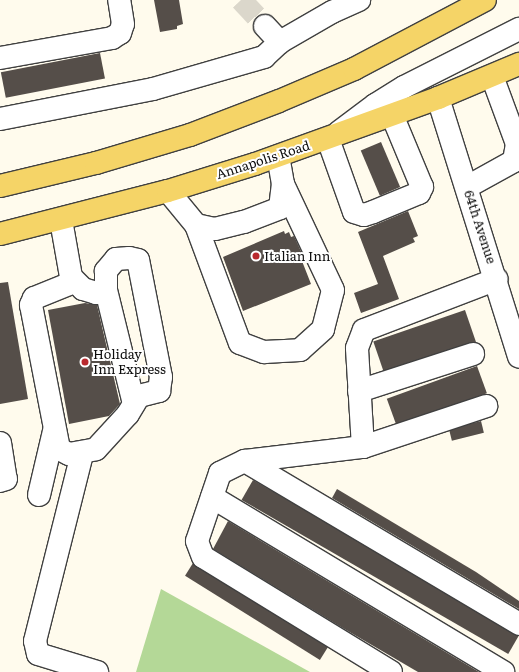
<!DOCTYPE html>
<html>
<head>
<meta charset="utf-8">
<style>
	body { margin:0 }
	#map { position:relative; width:519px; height:672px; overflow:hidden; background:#fffbed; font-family:Literata,serif }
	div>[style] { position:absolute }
	.forest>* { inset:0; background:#b4d897 }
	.building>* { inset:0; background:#554e49; transform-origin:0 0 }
	.minor-tunnel>* { height:22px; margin-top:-11px; transform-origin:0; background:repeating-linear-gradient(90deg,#dbd7cb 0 22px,transparent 0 33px) }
	.roads { filter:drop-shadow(1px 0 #404040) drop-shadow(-1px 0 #404040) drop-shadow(0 1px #404040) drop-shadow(0 -1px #404040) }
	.minor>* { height:22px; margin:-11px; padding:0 11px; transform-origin:11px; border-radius:11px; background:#fff }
	.major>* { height:22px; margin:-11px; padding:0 11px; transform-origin:11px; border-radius:11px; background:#f5d467 }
	.dots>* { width:11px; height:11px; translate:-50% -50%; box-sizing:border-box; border:2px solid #fff; border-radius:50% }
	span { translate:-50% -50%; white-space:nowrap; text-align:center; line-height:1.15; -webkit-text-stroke:4px #fff; paint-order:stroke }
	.street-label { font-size:13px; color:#0d0d0d }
	.poi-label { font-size:13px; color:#0d0d0d }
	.left { translate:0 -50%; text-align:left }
</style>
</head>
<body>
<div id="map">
	<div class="forest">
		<div style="clip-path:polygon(161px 589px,310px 672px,136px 672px)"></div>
	</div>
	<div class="building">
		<div style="clip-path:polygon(154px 0,179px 0,183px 24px,177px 26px,177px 29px,160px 32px)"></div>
		<div style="left:100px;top:53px;width:26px;height:101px;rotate:79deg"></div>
		<div style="left:381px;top:142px;width:49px;height:22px;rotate:67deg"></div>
		<div style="clip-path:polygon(408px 211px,418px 236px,413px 238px,415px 242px,383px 256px,399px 299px,361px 313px,354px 293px,378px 284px,358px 232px)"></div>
		<div style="clip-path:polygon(284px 231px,285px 234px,289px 232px,291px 237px,294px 236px,305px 260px,302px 261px,311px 284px,243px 311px,223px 257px)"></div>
		<div style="clip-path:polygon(8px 282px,28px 399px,0 404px,0 283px)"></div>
		<div style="clip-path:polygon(85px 303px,97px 305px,120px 404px,109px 416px,69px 424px,48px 310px)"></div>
		<div style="left:465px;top:310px;width:34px;height:97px;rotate:71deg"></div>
		<div style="left:477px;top:366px;width:29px;height:96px;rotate:70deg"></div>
		<div style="left:481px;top:421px;width:12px;height:33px;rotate:76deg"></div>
		<div style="left:253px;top:480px;width:308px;height:23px;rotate:30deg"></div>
		<div style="clip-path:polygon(337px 489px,476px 572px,519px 601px,519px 609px,332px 498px)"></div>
		<div style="clip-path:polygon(228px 521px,479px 672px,418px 672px,341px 627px,213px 549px)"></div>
		<div style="left:193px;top:563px;width:159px;height:15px;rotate:32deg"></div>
	</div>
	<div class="minor-tunnel">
		<div style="left:241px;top:0;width:35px;rotate:47deg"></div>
	</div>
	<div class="roads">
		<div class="minor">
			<div style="left:265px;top:26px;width:22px;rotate:47deg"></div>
			<div style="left:0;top:58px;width:114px;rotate:-10.1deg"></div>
			<div style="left:112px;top:38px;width:9px;rotate:-32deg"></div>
			<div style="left:120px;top:33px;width:9px;rotate:-72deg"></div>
			<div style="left:123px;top:24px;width:24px;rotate:-99deg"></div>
			<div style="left:438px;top:98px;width:271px;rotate:72.6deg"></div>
			<div style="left:0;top:119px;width:156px;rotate:-11.1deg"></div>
			<div style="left:153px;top:89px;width:116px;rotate:-16.1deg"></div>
			<div style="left:264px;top:57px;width:22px;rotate:-43deg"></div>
			<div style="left:280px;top:42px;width:60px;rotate:-30deg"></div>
			<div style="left:332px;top:12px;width:30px;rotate:-24deg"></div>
			<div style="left:339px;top:132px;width:45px;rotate:-36.9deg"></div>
			<div style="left:375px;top:105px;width:34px;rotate:-32deg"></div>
			<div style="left:404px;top:87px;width:129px;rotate:-26.8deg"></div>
			<div style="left:328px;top:139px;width:77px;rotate:70.4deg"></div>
			<div style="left:354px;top:212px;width:10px;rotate:17deg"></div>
			<div style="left:364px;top:215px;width:9px;rotate:-18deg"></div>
			<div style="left:373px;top:212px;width:50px;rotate:-22.4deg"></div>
			<div style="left:419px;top:193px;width:7px;rotate:-63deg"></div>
			<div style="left:422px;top:187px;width:78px;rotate:-112.6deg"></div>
			<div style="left:467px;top:187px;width:54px;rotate:-29deg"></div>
			<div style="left:514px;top:161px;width:17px;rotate:-80deg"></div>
			<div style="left:517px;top:144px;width:72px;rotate:-110.2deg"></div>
			<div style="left:168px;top:191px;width:44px;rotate:50.5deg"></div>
			<div style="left:196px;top:225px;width:19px;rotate:12deg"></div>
			<div style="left:215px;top:229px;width:30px;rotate:-14deg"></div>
			<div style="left:244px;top:222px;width:39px;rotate:-21deg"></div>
			<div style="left:280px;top:208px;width:24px;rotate:-83deg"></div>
			<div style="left:283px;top:184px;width:28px;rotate:-100deg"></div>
			<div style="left:61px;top:220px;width:58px;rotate:80deg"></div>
			<div style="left:71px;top:277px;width:7px;rotate:106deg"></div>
			<div style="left:69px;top:284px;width:38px;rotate:158deg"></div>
			<div style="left:34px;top:298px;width:8px;rotate:113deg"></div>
			<div style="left:31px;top:305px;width:147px;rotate:79deg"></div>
			<div style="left:59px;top:449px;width:11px;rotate:27deg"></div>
			<div style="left:69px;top:454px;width:27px;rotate:-10deg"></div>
			<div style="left:96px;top:449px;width:47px;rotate:-47.6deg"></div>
			<div style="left:128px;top:414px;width:21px;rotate:-59deg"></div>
			<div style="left:139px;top:396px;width:21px;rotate:-14deg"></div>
			<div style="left:159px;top:391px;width:14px;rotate:-82deg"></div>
			<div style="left:161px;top:377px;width:119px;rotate:-101.1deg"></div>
			<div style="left:138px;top:260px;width:9px;rotate:-167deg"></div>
			<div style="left:129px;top:258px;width:13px;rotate:176deg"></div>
			<div style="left:116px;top:259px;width:16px;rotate:130deg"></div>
			<div style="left:106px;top:271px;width:19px;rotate:90deg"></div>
			<div style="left:106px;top:290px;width:117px;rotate:76.2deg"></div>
			<div style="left:196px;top:225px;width:126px;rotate:69.6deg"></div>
			<div style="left:240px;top:343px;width:26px;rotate:21deg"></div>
			<div style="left:264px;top:352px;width:36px;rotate:-3deg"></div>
			<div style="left:300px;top:350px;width:31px;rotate:-42deg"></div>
			<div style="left:323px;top:329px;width:40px;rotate:-75.6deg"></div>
			<div style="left:333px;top:290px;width:117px;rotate:-115.3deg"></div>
			<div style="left:71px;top:277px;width:17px;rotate:45deg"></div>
			<div style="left:83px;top:289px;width:14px;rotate:17deg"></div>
			<div style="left:96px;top:293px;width:10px;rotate:-17deg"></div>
			<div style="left:359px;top:391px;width:120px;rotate:-18deg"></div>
			<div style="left:0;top:443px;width:36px;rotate:81deg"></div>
			<div style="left:6px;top:479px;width:6px;rotate:162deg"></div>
			<div style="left:363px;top:447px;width:130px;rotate:-18.4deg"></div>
			<div style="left:82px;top:454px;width:193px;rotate:104.1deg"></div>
			<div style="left:35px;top:641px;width:13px;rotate:77deg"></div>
			<div style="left:38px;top:654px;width:62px;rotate:17deg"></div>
			<div style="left:245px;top:461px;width:319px;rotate:30.7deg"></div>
			<div style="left:39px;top:495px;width:66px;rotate:-76.8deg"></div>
			<div style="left:212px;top:497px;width:340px;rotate:31deg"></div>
			<div style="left:391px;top:672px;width:220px;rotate:-148.5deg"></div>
			<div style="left:203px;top:557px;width:17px;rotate:-111deg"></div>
			<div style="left:197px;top:541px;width:72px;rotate:-71.3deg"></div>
			<div style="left:220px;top:473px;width:28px;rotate:-26deg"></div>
			<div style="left:245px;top:461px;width:119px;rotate:-6.8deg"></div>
			<div style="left:363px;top:447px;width:99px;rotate:-93.5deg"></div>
			<div style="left:357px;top:348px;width:19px;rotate:-69deg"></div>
			<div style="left:364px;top:330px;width:142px;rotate:-21deg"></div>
		</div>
		<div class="major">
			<div style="left:0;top:186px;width:99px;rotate:-13.5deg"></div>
			<div style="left:96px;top:163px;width:98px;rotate:-16.6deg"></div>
			<div style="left:190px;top:135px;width:95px;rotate:-20.9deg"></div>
			<div style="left:279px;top:101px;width:82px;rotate:-23.1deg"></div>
			<div style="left:354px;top:69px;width:148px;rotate:-27.8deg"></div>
			<div style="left:0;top:234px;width:173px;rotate:-14.4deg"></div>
			<div style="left:168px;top:191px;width:91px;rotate:-17.2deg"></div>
			<div style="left:255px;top:164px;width:195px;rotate:-19.8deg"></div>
			<div style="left:438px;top:98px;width:88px;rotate:-22.8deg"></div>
		</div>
	</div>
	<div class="dots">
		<div style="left:256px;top:256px;background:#b9292e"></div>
		<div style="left:85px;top:362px;background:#b9292e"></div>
	</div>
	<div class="street-label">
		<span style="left:263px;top:160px;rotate:-18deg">Annapolis Road</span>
		<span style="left:480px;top:227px;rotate:72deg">64th Avenue</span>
	</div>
	<div class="poi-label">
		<span class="left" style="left:264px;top:256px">Italian Inn</span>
		<span class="left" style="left:93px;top:362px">Holiday<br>Inn Express</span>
	</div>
</div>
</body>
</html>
